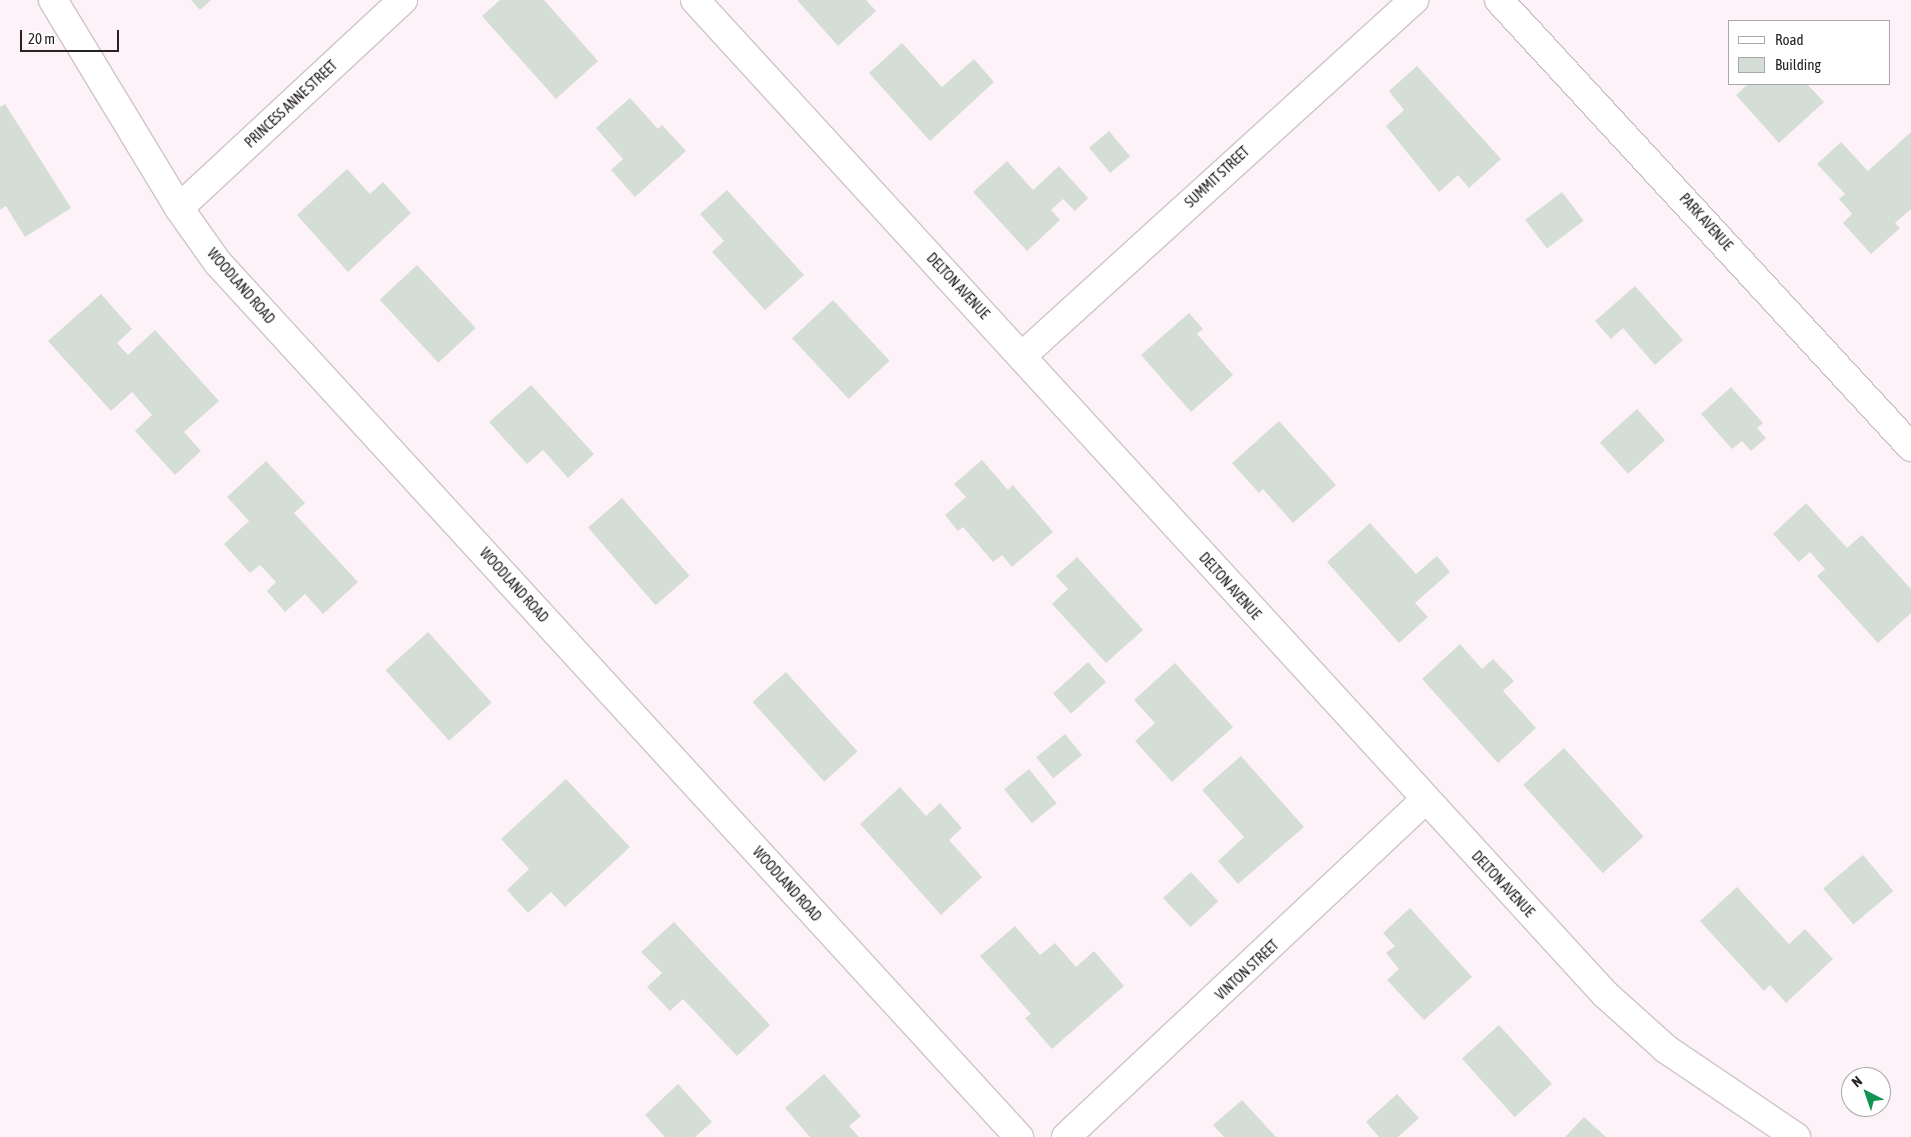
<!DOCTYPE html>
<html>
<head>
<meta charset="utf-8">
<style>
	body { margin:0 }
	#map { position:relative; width:1911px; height:1137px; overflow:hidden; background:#fdf2f7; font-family:"Asap Condensed",sans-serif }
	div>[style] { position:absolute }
	.building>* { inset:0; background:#d4ded6; transform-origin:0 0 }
	.roads { filter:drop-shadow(1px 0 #d0c5ca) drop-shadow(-1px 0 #d0c5ca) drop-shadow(0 1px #d0c5ca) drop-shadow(0 -1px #d0c5ca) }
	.street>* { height:28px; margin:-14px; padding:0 14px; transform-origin:14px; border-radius:14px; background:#fff }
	span { translate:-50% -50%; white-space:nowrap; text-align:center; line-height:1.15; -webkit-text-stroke:4px #fff; paint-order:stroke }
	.street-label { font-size:14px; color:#272224 }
	.legend { position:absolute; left:1728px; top:20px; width:162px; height:65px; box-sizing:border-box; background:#fff; border:1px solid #a9a7a7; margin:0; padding:6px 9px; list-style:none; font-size:15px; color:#272224 }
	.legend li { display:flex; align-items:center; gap:10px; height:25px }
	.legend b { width:25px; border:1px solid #a9a7a7 }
	.north { position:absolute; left:1841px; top:1067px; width:50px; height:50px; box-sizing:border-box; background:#fff; border:1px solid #a9a7a7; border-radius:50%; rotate:319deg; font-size:14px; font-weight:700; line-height:20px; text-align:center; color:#272224 }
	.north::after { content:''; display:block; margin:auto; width:18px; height:22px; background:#119352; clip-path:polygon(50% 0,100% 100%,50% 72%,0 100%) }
	.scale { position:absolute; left:20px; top:30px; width:99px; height:22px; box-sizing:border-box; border:2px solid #272224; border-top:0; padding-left:6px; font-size:15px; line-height:18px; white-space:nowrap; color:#272224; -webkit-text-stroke:4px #fff; paint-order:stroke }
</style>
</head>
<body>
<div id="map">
	<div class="building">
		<div style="clip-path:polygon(191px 0,211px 0,200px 10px)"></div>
		<div style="clip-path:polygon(500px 0,544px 0,598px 61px,556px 99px,482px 16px)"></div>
		<div style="clip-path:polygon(797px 0,866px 0,876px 11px,838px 46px)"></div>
		<div style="clip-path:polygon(902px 43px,942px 87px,974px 59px,994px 82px,930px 141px,869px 73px)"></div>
		<div style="clip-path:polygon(1417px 66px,1501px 159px,1469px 188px,1458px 175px,1439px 192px,1386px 126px,1404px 110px,1389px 91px)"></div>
		<div style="clip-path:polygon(1748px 84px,1807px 84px,1824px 102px,1779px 143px,1736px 95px)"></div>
		<div style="clip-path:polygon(630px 98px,658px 129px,662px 125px,686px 151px,635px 197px,611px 170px,623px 159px,596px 128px)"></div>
		<div style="clip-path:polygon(5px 104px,71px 208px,25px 237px,6px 206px,0 210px,0 107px)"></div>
		<div style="left:1109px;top:131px;width:33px;height:26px;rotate:50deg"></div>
		<div style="clip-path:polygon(1911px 132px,1911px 209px,1895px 223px,1900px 228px,1871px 254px,1843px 223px,1852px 214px,1839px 199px,1845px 194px,1817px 164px,1841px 142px,1868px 171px)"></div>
		<div style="clip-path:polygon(1007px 161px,1033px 190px,1059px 166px,1088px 198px,1075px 211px,1063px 199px,1051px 210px,1060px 220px,1027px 251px,973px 192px)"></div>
		<div style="clip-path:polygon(347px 169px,370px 194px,383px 182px,411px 213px,348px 272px,297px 215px)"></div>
		<div style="clip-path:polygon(727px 190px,804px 275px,765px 310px,712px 252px,724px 241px,700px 214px)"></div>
		<div style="left:1562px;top:192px;width:36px;height:46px;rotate:53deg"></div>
		<div style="left:417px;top:265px;width:86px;height:51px;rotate:47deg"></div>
		<div style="clip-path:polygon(1635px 286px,1683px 340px,1655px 365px,1623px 328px,1611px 339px,1595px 321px)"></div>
		<div style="clip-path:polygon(101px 294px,132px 329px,117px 343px,128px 355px,155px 330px,219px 401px,184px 432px,201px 451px,175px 475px,135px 431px,152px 415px,132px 392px,111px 411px,48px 341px)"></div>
		<div style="left:833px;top:300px;width:83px;height:56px;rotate:47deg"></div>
		<div style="clip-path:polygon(1189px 313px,1203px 329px,1197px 334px,1233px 375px,1191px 412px,1141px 355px)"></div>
		<div style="clip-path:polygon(531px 385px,594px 454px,568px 478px,543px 450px,527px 464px,489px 422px)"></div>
		<div style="clip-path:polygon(1731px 387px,1763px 423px,1757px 428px,1766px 438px,1751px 451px,1742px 441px,1732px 449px,1701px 414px)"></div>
		<div style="left:1637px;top:409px;width:42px;height:50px;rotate:48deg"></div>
		<div style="clip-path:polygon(1279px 421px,1336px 485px,1293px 523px,1263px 489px,1259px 493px,1232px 463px)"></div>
		<div style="clip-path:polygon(982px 460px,1008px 490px,1013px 485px,1053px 532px,1012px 567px,1002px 555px,993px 562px,963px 527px,958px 531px,945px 515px,966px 497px,954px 484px)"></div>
		<div style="clip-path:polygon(266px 461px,305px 503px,294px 513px,358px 582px,323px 614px,305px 594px,285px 612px,267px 591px,276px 582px,260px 565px,250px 573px,224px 544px,249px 521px,227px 497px)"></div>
		<div style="left:622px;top:498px;width:103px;height:45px;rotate:49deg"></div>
		<div style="clip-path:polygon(1806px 503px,1847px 548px,1862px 535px,1911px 589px,1911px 613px,1878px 643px,1817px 576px,1825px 569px,1810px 552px,1799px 562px,1773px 534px)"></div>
		<div style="clip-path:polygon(1370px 523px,1416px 574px,1437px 556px,1450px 572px,1415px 603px,1428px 617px,1399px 643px,1327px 562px)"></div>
		<div style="clip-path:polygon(1077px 557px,1143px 630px,1106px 663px,1052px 604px,1068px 589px,1056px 576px)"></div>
		<div style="left:428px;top:632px;width:95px;height:57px;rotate:48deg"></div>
		<div style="clip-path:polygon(1460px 644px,1482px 669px,1493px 659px,1514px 681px,1503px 691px,1536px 728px,1498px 763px,1422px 679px)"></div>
		<div style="left:1088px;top:662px;width:27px;height:47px;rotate:48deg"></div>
		<div style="clip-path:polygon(1175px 663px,1233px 727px,1172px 782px,1135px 741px,1155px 723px,1134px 700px)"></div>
		<div style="left:786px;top:672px;width:107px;height:45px;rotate:48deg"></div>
		<div style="left:1065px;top:734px;width:27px;height:37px;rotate:51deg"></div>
		<div style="left:1564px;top:748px;width:119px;height:55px;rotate:48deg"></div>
		<div style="clip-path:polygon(1241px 756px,1304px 827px,1238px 884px,1218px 861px,1244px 837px,1202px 790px)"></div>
		<div style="left:1029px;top:769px;width:44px;height:32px;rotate:51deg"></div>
		<div style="clip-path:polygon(566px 779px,630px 847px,565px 907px,551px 892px,528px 913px,507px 890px,529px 869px,501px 839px)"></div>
		<div style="clip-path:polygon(900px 787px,926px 816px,940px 803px,962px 828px,949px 840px,982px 877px,941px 915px,860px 824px)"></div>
		<div style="left:1863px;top:855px;width:47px;height:52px;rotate:50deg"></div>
		<div style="left:1191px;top:872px;width:40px;height:38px;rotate:47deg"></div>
		<div style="clip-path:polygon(1737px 887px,1789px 944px,1805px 929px,1833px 959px,1786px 1003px,1770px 985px,1764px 991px,1700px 921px)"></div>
		<div style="clip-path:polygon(1410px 908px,1472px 977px,1424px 1020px,1387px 980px,1399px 969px,1386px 953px,1395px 946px,1383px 933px)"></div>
		<div style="clip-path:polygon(674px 922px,770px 1025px,737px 1056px,683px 999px,670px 1011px,647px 987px,662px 973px,641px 952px)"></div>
		<div style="clip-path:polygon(1015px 926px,1040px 955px,1055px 943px,1076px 967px,1094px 951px,1124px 986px,1052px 1049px,1025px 1018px,1031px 1014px,980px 956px)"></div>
		<div style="left:1499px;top:1025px;width:79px;height:50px;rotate:48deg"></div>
		<div style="clip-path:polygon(824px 1074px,861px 1116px,849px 1126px,859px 1137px,810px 1137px,785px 1108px)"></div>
		<div style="clip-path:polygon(678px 1084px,712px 1122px,695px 1137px,665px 1137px,645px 1115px)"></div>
		<div style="clip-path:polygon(1397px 1094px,1419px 1118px,1398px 1137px,1379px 1137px,1366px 1122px)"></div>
		<div style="clip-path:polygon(1242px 1100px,1276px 1137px,1224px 1137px,1213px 1125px)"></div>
		<div style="clip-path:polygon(1584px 1117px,1606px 1137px,1565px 1137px)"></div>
	</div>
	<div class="roads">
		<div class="street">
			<div style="left:53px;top:0;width:243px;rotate:58.8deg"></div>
			<div style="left:179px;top:208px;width:67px;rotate:54.7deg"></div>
			<div style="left:218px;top:263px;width:1186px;rotate:47.5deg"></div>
			<div style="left:695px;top:0;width:1348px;rotate:47.53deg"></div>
			<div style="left:1605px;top:994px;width:82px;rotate:42deg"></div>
			<div style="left:1666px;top:1049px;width:157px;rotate:34.1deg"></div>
			<div style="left:1499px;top:0;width:608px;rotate:47.33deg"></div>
			<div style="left:179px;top:208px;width:306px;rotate:-42.9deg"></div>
			<div style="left:1022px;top:356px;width:530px;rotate:-42.24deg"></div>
			<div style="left:1066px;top:1137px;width:492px;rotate:-43.2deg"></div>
		</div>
	</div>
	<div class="street-label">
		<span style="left:291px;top:104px;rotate:-43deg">PRINCESS ANNE STREET</span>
		<span style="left:1217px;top:177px;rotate:-43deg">SUMMIT STREET</span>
		<span style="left:1706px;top:222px;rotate:48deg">PARK AVENUE</span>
		<span style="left:241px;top:286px;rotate:49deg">WOODLAND ROAD</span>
		<span style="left:958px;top:286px;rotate:47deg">DELTON AVENUE</span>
		<span style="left:514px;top:585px;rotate:48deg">WOODLAND ROAD</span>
		<span style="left:1230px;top:586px;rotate:48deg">DELTON AVENUE</span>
		<span style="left:787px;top:884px;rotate:48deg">WOODLAND ROAD</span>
		<span style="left:1503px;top:884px;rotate:47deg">DELTON AVENUE</span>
		<span style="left:1247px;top:970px;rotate:-43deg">VINTON STREET</span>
	</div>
	<ul class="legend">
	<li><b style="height:6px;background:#fff"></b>Road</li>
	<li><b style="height:14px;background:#d4ded6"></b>Building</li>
	</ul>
	<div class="north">N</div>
	<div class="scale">20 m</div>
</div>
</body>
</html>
